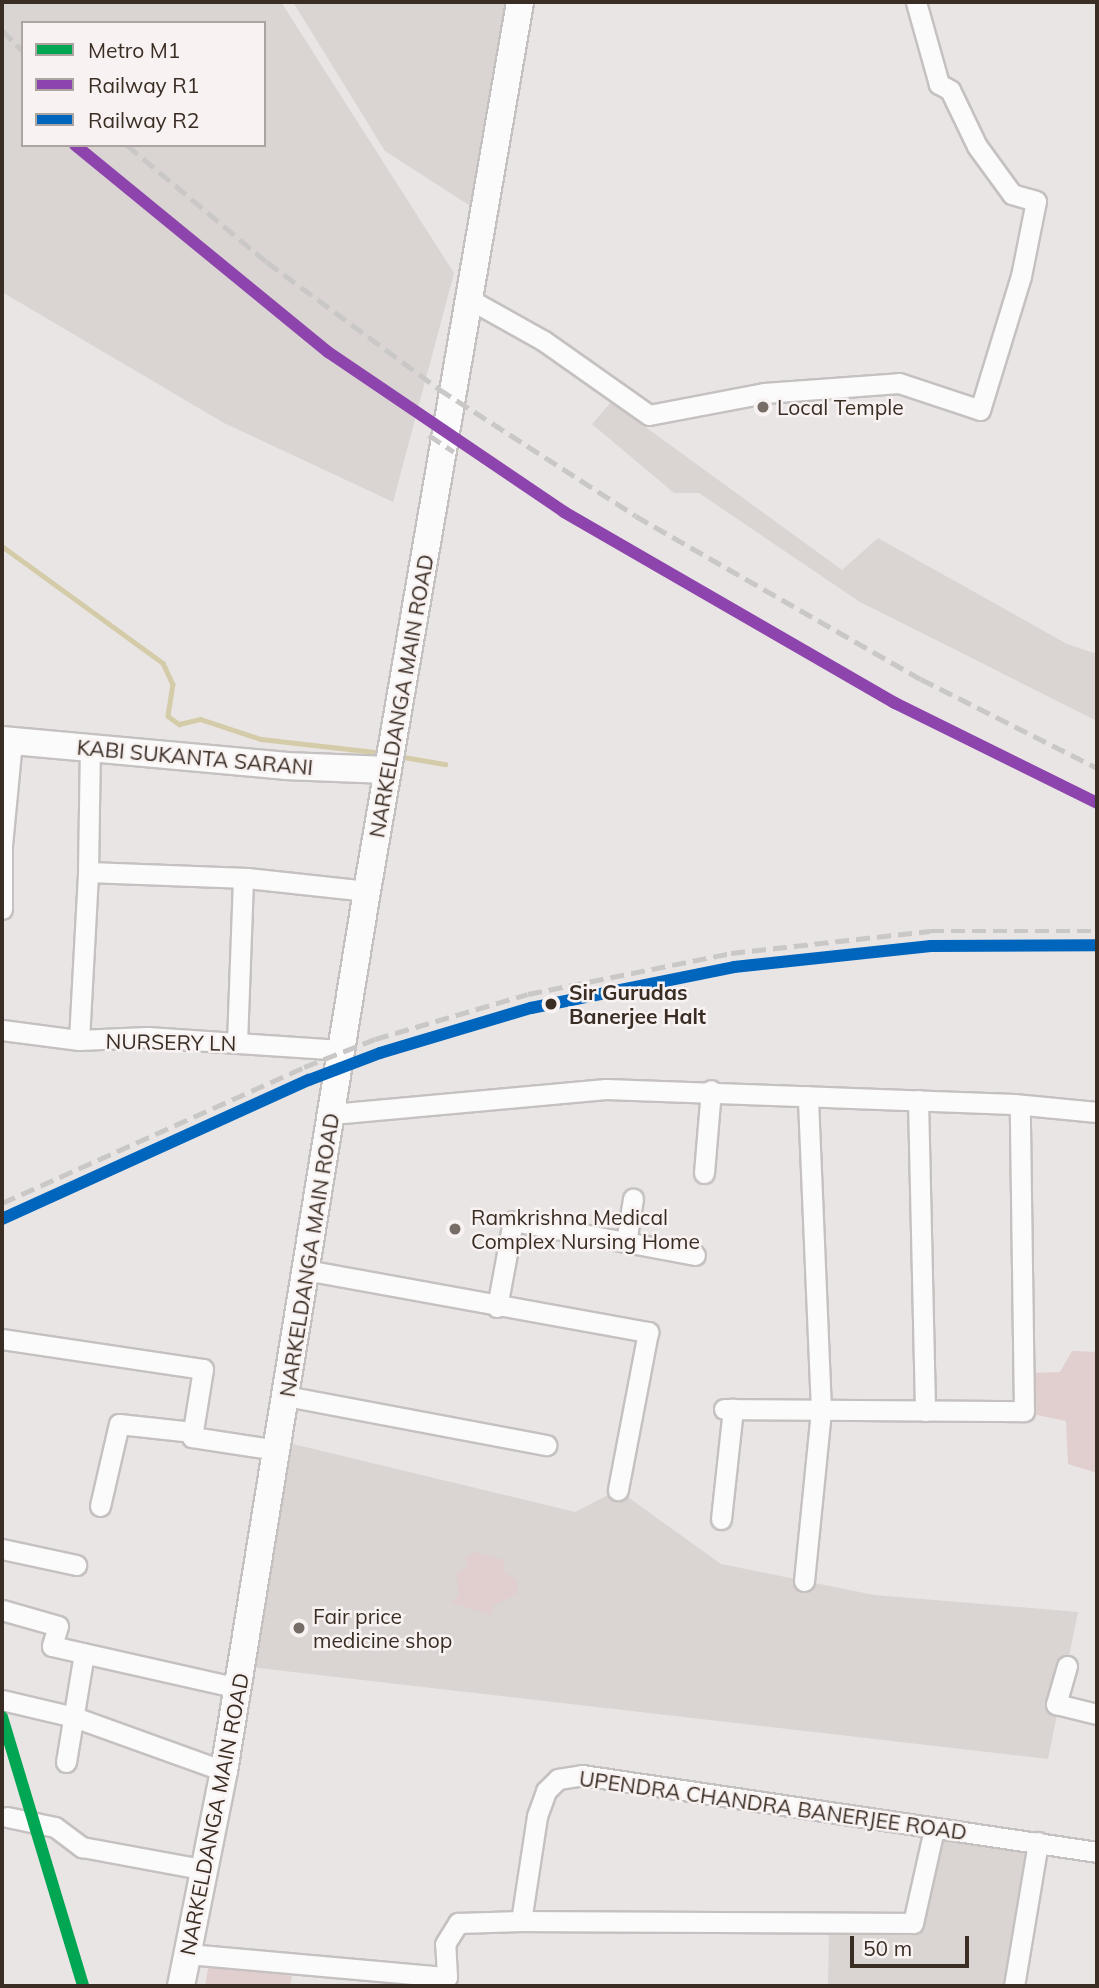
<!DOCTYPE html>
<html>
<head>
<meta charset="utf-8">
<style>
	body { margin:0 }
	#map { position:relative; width:1099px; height:1988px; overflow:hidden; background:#e9e5e4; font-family:Mulish,sans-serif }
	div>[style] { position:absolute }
	.built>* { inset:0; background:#dad4d3 }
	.green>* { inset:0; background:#e1cfd0 }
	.stream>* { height:4.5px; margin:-2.25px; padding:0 2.25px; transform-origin:2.25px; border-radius:2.25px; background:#d4cca9 }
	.roads { filter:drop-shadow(2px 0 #c5c1c0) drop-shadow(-2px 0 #c5c1c0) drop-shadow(0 2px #c5c1c0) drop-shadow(0 -2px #c5c1c0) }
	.street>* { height:19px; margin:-9.5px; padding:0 9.5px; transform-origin:9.5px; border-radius:9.5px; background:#fcfbfb }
	.secondary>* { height:26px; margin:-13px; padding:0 13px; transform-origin:13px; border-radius:13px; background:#fcfbfb }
	.rail>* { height:4.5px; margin-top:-2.25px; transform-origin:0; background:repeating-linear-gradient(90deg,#cac8c7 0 14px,transparent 0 21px) }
	.rail-1>* { height:12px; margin:-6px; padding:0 6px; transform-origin:6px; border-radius:6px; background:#8e44ad }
	.rail-2>* { height:12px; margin:-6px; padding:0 6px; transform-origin:6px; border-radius:6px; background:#0065bd }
	.metro-1>* { height:12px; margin:-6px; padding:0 6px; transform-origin:6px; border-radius:6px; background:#00a651 }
	.dots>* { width:19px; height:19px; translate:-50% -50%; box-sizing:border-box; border:4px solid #f8f3f2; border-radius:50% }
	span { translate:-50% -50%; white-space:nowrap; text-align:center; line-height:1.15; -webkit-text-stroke:5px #f8f3f2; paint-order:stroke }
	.poi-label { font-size:21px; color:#3a2d24 }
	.left { translate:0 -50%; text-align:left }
	.street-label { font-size:21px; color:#3a2d24 }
	.stop-label { font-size:21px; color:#3a2d24; font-weight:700 }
	.frame { position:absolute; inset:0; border:4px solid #3a2d24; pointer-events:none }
	.legend { position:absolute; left:21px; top:21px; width:245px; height:126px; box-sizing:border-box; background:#f8f3f2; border:2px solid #aca4a0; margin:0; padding:9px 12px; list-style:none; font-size:21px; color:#3a2d24 }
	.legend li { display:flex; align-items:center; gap:14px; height:35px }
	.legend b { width:35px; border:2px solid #aca4a0 }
	.scale { position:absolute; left:850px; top:1936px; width:119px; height:32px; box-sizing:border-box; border:4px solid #3a2d24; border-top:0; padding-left:9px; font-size:21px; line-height:24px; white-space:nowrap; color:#3a2d24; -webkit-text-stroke:5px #f8f3f2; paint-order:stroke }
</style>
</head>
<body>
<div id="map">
	<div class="built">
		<div style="clip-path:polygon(evenodd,2px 2px,281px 2px,454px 273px,393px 502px,224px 423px,2px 292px,2px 2px,23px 23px,264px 23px,264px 145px,23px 145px,23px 23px)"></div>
		<div style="clip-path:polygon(293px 2px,510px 2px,475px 209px,385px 151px)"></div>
		<div style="clip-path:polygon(611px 402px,842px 570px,878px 538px,1067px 644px,1097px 654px,1097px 721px,860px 602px,699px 493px,674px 493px,592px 424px)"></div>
		<div style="clip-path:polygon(272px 1439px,575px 1512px,618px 1490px,721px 1564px,874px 1595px,1078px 1612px,1048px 1759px,242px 1666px)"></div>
		<div style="clip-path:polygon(937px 1836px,1034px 1849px,1005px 1986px,828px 1986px,829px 1928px,921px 1927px)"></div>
	</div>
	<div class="green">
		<div style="clip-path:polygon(1072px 1351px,1097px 1352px,1097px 1473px,1068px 1464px,1066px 1421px,1032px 1414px,1029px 1373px,1060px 1372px)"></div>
		<div style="clip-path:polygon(475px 1552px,504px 1560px,503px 1572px,517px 1580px,518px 1593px,493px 1606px,491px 1615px,451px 1603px,459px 1595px,456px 1574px,468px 1565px,465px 1557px)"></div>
		<div style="clip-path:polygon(209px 1963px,292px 1976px,290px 1986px,205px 1986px)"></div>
	</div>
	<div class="stream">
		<div style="left:2px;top:546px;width:199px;rotate:36deg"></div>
		<div style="left:163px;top:663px;width:23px;rotate:65deg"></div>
		<div style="left:173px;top:684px;width:32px;rotate:99deg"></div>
		<div style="left:168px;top:716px;width:14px;rotate:36deg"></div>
		<div style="left:179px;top:724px;width:22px;rotate:-13deg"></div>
		<div style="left:200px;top:719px;width:64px;rotate:18.2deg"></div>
		<div style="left:261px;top:739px;width:123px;rotate:6.5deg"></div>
		<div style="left:398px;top:756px;width:48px;rotate:9.7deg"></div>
	</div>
	<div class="roads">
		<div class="street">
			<div style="left:469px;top:299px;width:86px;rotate:29.2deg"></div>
			<div style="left:544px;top:341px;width:128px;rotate:35.2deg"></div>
			<div style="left:649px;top:415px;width:117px;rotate:-10.8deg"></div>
			<div style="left:764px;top:393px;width:135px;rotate:-4.2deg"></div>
			<div style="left:899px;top:383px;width:85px;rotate:18.4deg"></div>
			<div style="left:980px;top:410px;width:140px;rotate:-73deg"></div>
			<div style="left:1021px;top:276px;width:76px;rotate:-78.7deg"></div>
			<div style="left:1036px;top:201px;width:25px;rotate:-164deg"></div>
			<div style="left:1012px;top:194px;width:59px;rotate:-126.1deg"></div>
			<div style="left:977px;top:146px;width:62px;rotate:-115.7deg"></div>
			<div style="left:950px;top:90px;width:13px;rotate:-151deg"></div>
			<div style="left:939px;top:84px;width:85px;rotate:-105.7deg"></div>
			<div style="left:88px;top:872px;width:159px;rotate:2.2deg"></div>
			<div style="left:247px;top:878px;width:121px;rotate:6.2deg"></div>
			<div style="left:2px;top:909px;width:64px;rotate:-90deg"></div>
			<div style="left:2px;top:845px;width:104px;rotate:-84.5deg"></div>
			<div style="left:2px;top:1030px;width:78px;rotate:7.4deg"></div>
			<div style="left:79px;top:1040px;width:68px;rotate:-2.5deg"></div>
			<div style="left:147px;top:1037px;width:194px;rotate:3.8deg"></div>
			<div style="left:79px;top:1040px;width:168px;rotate:-86.9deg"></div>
			<div style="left:88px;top:872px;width:123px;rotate:-89.1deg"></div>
			<div style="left:237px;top:1043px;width:163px;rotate:-87.9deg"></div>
			<div style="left:918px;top:1100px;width:311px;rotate:88.7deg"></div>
			<div style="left:332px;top:1114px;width:275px;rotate:-5.2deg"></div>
			<div style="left:606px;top:1089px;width:408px;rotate:2.1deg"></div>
			<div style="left:1014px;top:1104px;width:83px;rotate:5.5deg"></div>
			<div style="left:704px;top:1173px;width:83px;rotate:-85.2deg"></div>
			<div style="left:626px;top:1242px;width:44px;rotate:-80.8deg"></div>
			<div style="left:306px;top:1270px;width:348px;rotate:10.3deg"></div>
			<div style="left:648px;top:1332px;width:161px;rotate:100.8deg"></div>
			<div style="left:497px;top:1307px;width:87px;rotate:-79.5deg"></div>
			<div style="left:513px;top:1221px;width:185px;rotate:10.6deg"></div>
			<div style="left:2px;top:1339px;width:203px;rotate:8.5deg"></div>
			<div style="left:203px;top:1369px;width:69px;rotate:99.2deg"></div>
			<div style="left:192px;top:1437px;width:86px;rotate:8.7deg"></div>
			<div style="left:286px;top:1396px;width:265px;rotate:10.7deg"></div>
			<div style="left:724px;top:1409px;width:300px;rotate:0.4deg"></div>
			<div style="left:1024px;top:1411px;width:304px;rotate:-90.8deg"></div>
			<div style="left:100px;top:1506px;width:84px;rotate:-77deg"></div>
			<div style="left:119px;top:1424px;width:74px;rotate:6.2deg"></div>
			<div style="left:721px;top:1519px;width:111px;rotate:-83.8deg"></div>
			<div style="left:2px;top:1549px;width:76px;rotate:12.2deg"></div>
			<div style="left:804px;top:1581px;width:172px;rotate:-84.3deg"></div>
			<div style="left:821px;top:1410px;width:314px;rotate:-92.4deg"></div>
			<div style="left:2px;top:1610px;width:58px;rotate:15.9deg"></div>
			<div style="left:58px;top:1626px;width:21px;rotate:107deg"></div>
			<div style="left:52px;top:1646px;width:191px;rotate:12.7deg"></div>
			<div style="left:1067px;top:1666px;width:40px;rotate:106deg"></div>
			<div style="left:1056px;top:1704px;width:42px;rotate:13.7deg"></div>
			<div style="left:2px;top:1700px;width:74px;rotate:13.3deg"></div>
			<div style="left:74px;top:1717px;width:159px;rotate:19.8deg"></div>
			<div style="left:66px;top:1762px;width:110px;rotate:-80.6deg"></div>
			<div style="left:7px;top:1817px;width:49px;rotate:11.8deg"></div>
			<div style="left:55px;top:1827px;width:34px;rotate:37deg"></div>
			<div style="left:82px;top:1847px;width:126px;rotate:10.5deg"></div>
			<div style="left:521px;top:1921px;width:392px;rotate:0.3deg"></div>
			<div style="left:913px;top:1923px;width:96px;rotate:-77.4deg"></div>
			<div style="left:188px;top:1954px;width:260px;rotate:5.1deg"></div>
			<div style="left:447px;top:1977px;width:33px;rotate:-93deg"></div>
			<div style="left:445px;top:1944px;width:25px;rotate:-58deg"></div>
			<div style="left:458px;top:1923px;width:63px;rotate:-1.8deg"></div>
			<div style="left:521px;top:1921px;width:106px;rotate:-81.3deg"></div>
			<div style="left:537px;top:1816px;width:27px;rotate:-70deg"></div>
			<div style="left:546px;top:1791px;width:17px;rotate:-45deg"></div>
			<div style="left:558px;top:1779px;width:24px;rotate:-9deg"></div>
			<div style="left:582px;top:1775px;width:521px;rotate:8.5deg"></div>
			<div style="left:1014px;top:1986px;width:146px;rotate:-80.5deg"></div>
		</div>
		<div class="secondary">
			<div style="left:2px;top:740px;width:284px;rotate:5.2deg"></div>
			<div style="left:285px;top:766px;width:103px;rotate:2.2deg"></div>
			<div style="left:181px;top:1986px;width:219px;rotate:-78.7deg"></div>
			<div style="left:224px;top:1771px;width:892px;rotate:-80.77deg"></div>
			<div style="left:367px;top:891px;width:902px;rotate:-80.23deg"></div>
		</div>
	</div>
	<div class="rail">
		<div style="left:2px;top:30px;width:30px;rotate:45deg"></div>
		<div style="left:127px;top:145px;width:182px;rotate:39.9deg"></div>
		<div style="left:267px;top:262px;width:214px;rotate:36.4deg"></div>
		<div style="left:439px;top:389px;width:234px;rotate:32.8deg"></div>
		<div style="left:636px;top:516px;width:328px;rotate:29.8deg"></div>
		<div style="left:921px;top:679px;width:197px;rotate:26.8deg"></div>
		<div style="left:429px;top:435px;width:30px;rotate:34deg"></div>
		<div style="left:2px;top:1203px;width:331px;rotate:-24.2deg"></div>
		<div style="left:304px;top:1067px;width:76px;rotate:-21.5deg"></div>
		<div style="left:375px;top:1039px;width:159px;rotate:-16.4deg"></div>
		<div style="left:528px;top:994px;width:207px;rotate:-11.4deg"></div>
		<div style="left:731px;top:953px;width:200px;rotate:-6.3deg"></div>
		<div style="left:930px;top:931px;width:167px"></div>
		<div style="left:2px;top:1219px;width:337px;rotate:-24.4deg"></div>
		<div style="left:309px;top:1080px;width:76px;rotate:-20.8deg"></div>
		<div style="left:380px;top:1053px;width:158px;rotate:-16.6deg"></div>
		<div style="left:531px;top:1008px;width:207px;rotate:-11.4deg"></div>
		<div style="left:734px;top:967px;width:198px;rotate:-6.1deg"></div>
		<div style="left:931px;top:946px;width:166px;rotate:-0.3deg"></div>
	</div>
	<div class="rail-1">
		<div style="left:75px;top:145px;width:327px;rotate:39.3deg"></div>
		<div style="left:328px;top:352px;width:285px;rotate:34.1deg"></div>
		<div style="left:564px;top:512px;width:382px;rotate:30deg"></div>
		<div style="left:895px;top:703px;width:225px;rotate:26.3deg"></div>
	</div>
	<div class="rail-2">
		<div style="left:2px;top:1219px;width:337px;rotate:-24.4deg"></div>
		<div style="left:309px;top:1080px;width:76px;rotate:-20.8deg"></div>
		<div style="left:380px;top:1053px;width:158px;rotate:-16.6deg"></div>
		<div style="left:531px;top:1008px;width:207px;rotate:-11.4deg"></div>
		<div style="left:734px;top:967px;width:198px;rotate:-6.1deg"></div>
		<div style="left:931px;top:946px;width:166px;rotate:-0.3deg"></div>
	</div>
	<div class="metro-1">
		<div style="left:2px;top:1717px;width:281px;rotate:73.2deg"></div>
	</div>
	<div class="dots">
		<div style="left:763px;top:407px;background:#776d67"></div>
		<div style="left:551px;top:1004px;background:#3a2d24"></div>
		<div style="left:455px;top:1229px;background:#776d67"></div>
		<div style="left:299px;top:1628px;background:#776d67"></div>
	</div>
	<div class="poi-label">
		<span class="left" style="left:777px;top:407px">Local Temple</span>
		<span class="left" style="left:471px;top:1229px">Ramkrishna Medical<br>Complex Nursing Home</span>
		<span class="left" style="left:313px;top:1628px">Fair price<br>medicine shop</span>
	</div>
	<div class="street-label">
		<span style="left:401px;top:696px;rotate:-80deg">NARKELDANGA MAIN ROAD</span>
		<span style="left:195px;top:757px;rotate:5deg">KABI SUKANTA SARANI</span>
		<span style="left:171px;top:1042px;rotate:1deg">NURSERY LN</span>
		<span style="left:309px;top:1255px;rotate:-81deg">NARKELDANGA MAIN ROAD</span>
		<span style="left:773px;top:1805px;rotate:8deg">UPENDRA CHANDRA BANERJEE ROAD</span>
		<span style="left:214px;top:1814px;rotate:-79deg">NARKELDANGA MAIN ROAD</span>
	</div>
	<div class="stop-label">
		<span class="left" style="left:569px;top:1004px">Sir Gurudas<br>Banerjee Halt</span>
	</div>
	<div class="frame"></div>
	<ul class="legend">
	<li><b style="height:9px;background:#00a651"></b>Metro M1</li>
	<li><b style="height:9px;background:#8e44ad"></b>Railway R1</li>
	<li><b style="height:9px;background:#0065bd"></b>Railway R2</li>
	</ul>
	<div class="scale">50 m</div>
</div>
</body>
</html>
